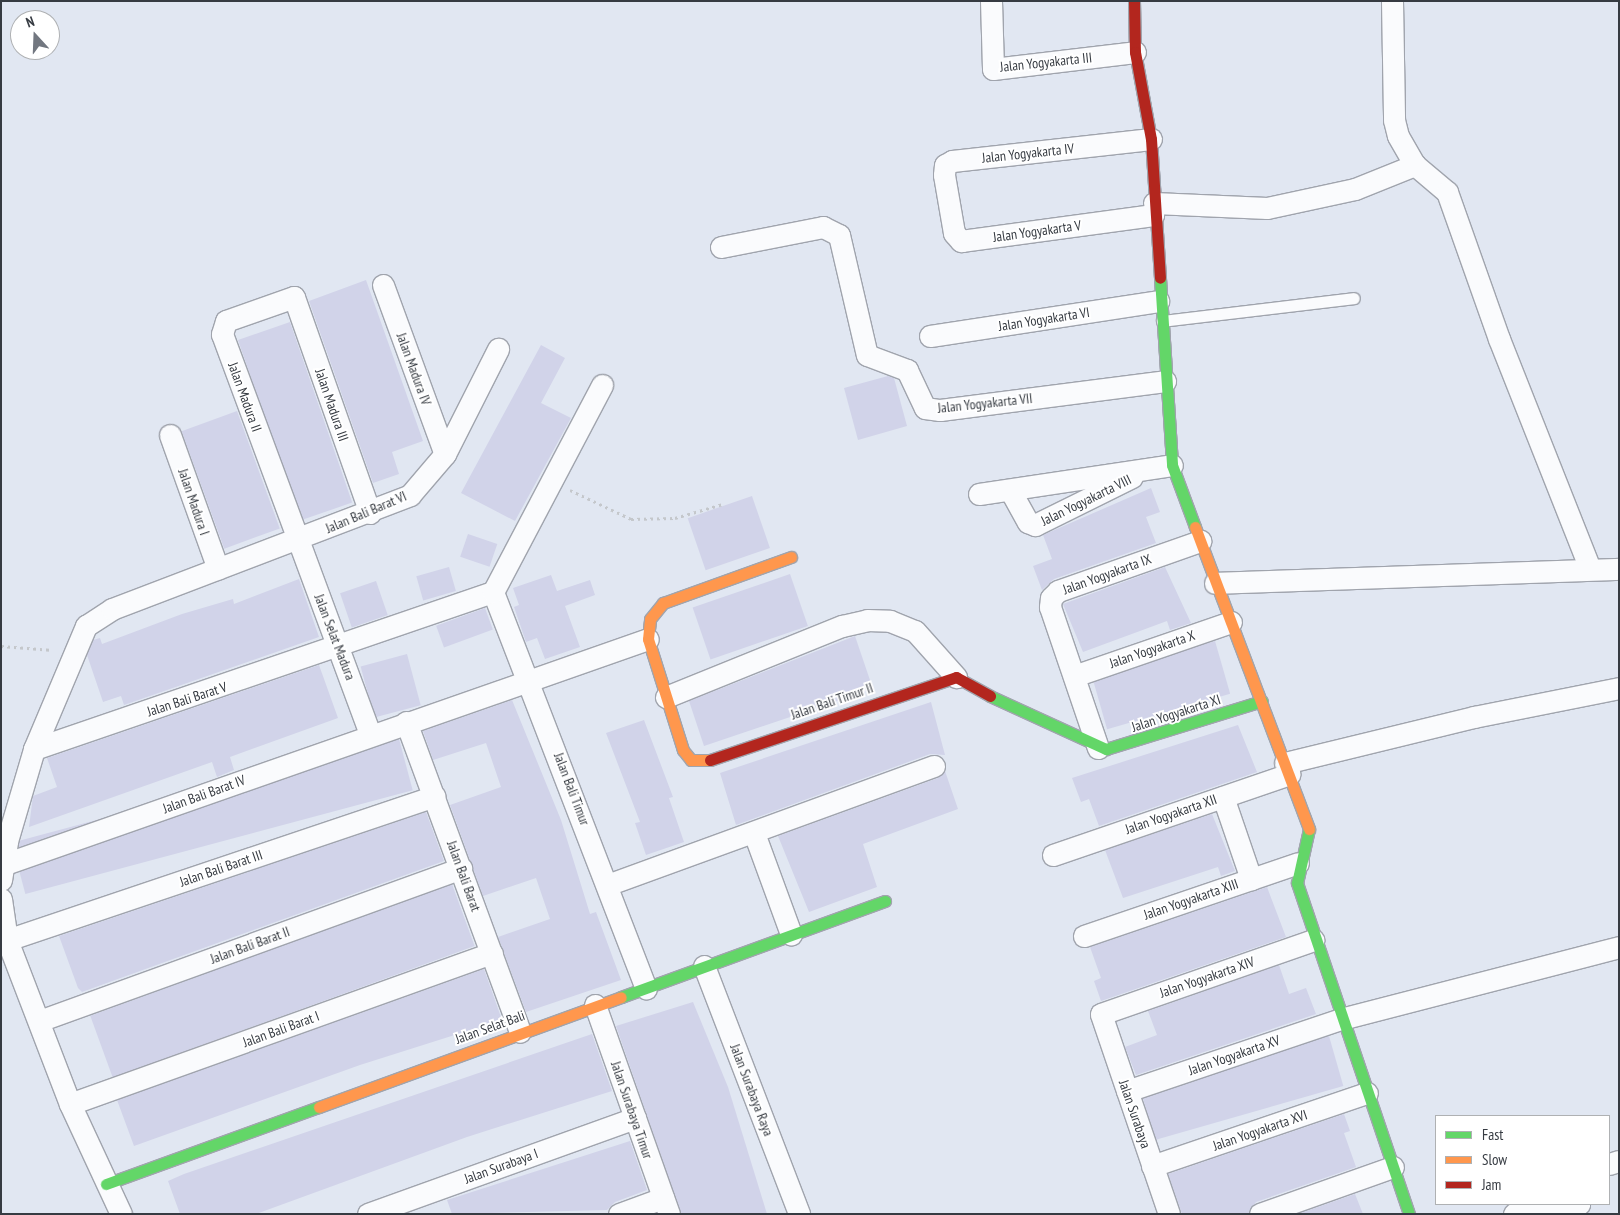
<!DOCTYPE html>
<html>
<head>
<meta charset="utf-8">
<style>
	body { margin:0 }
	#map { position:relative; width:1620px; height:1215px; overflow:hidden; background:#e1e7f2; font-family:"PT Sans Narrow",sans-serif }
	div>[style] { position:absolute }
	.building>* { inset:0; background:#d1d3e9; transform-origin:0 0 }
	.path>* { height:3px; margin-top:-1.5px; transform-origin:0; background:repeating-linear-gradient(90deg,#c4c7cb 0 2.5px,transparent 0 6.5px) }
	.roads { filter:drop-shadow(1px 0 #a0a4ad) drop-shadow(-1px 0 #a0a4ad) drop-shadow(0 1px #a0a4ad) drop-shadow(0 -1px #a0a4ad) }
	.lane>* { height:11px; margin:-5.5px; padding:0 5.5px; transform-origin:5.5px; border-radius:5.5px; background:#fafbfd }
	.street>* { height:21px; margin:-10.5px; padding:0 10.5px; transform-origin:10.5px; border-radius:10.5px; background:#fafbfd }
	.fast>* { height:11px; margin:-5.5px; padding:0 5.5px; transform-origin:5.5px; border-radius:5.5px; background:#63d668 }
	.slow>* { height:11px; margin:-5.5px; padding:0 5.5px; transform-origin:5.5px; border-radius:5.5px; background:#ff974d }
	.jam>* { height:11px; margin:-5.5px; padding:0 5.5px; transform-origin:5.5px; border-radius:5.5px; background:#b3261e }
	span { translate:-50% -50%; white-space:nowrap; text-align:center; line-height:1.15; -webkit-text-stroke:4px #fff; paint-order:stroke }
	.street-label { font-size:14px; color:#363b42 }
	.frame { position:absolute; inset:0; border:2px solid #363b42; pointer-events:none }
	.legend { position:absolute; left:1435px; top:1115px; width:175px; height:90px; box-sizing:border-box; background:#fff; border:1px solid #afb1b3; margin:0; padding:6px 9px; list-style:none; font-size:15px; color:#363b42 }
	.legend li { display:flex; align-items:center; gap:10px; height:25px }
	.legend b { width:25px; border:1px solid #afb1b3 }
	.north { position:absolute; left:10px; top:10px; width:50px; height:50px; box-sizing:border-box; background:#fff; border:1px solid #afb1b3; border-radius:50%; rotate:340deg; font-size:14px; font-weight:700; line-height:20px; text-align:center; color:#363b42 }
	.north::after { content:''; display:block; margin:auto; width:18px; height:22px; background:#727780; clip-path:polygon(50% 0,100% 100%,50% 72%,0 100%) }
</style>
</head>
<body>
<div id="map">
	<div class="building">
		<div style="clip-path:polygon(366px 280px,423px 441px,392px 452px,399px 474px,373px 483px,309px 301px)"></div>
		<div style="left:290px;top:322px;width:191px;height:55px;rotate:71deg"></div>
		<div style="clip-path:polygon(541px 345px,565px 358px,541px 403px,571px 418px,515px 521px,461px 493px)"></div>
		<div style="clip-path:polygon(888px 376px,894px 378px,907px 426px,858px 440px,844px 388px)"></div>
		<div style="left:237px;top:411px;width:125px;height:59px;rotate:70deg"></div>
		<div style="clip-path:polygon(1151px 488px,1160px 512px,1146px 517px,1156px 543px,1054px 579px,1042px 590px,1033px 566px,1052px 559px,1043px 535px)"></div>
		<div style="left:752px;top:496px;width:55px;height:68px;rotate:71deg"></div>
		<div style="left:468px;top:534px;width:31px;height:24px;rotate:19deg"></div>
		<div style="left:449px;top:567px;width:25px;height:34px;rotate:74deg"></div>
		<div style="clip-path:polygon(1165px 567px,1191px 623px,1170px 630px,1167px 621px,1083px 652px,1063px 604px)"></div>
		<div style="left:790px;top:574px;width:55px;height:103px;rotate:71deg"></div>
		<div style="clip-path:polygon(551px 575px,557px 591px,590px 580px,595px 595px,565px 606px,580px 647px,545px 659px,537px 638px,526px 642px,514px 607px,519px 605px,513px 588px)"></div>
		<div style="clip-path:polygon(299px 579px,319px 637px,124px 705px,121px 696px,103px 702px,87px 655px,93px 640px,100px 638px,102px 644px,182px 614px,233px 599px,234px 604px)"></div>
		<div style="left:376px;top:581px;width:36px;height:38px;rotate:71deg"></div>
		<div style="left:485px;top:608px;width:23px;height:52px;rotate:70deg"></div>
		<div style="clip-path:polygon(855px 636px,873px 689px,704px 746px,689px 701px)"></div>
		<div style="left:1215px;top:641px;width:55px;height:128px;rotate:74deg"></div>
		<div style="left:407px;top:654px;width:53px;height:48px;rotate:75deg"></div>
		<div style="clip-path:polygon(319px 665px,338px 718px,230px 757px,234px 770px,217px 777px,212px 762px,29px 827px,33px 796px,57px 787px,47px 758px)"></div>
		<div style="clip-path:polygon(512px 700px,561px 820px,590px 914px,596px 912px,621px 980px,526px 1012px,498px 937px,550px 919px,536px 878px,483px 896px,450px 805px,501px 787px,486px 743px,433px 760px,423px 731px)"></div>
		<div style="clip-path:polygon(931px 702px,945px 755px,930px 754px,736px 825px,720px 773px)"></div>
		<div style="clip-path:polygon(644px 720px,673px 797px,669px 798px,684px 842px,646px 855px,635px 823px,640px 822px,606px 733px)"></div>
		<div style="clip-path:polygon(1238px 725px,1257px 772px,1099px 826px,1089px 799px,1081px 802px,1072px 778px)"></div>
		<div style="left:399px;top:739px;width:53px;height:401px;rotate:75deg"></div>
		<div style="clip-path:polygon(945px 771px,958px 809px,863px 844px,877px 887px,809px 912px,778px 836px,938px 778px)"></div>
		<div style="clip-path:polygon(426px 812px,444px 861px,82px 992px,78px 988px,59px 936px)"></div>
		<div style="clip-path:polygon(1212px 814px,1235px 871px,1221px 876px,1218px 867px,1123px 898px,1105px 850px)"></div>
		<div style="left:452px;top:884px;width:66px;height:385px;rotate:70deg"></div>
		<div style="clip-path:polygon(1267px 887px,1286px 937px,1101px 1001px,1094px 981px,1101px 978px,1090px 947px)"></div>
		<div style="clip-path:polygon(1279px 965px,1289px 994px,1306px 988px,1316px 1014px,1136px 1075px,1125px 1047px,1157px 1035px,1148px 1011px)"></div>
		<div style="clip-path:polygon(484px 969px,502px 1020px,360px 1065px,134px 1146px,117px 1100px)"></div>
		<div style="clip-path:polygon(693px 1002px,728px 1087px,767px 1214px,681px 1214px,616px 1026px)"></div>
		<div style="clip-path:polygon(592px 1034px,612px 1091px,467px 1137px,256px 1214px,180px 1214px,168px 1181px,184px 1174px)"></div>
		<div style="left:1329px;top:1036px;width:52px;height:196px;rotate:74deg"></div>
		<div style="clip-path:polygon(1344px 1114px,1350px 1131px,1344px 1133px,1356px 1167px,1256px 1202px,1248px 1214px,1182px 1214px,1168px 1174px)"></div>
		<div style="clip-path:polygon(630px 1141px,647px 1190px,615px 1202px,607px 1210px,452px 1214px,447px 1200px)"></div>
		<div style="clip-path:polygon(1355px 1194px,1363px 1214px,1298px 1214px)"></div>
	</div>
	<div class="path">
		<div style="left:570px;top:490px;width:68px;rotate:25.4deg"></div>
		<div style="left:631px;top:519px;width:44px;rotate:-1.3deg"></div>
		<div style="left:675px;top:518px;width:50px;rotate:-16.3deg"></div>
		<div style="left:1px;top:646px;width:52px;rotate:4.4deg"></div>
	</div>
	<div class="roads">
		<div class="lane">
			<div style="left:1162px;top:321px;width:193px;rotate:-6.8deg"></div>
		</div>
		<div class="street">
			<div style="left:991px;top:1px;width:68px;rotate:88.3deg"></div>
			<div style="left:993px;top:69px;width:143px;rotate:-6.8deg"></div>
			<div style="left:1392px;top:1px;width:119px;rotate:89deg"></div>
			<div style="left:1394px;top:120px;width:16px;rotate:76deg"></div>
			<div style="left:1398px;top:136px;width:34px;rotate:60deg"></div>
			<div style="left:1415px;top:165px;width:42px;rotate:40.2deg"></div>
			<div style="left:1447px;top:192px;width:156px;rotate:70.5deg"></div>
			<div style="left:1499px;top:339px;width:247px;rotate:68.4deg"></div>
			<div style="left:1151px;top:139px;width:200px;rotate:173.7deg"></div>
			<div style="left:952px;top:161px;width:8px;rotate:150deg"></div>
			<div style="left:945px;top:165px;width:10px;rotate:96deg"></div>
			<div style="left:944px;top:175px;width:59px;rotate:80.2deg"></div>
			<div style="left:954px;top:233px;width:11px;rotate:49deg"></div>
			<div style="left:961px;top:241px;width:194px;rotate:-7.7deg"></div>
			<div style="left:1154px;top:203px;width:113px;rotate:2.5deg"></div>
			<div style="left:1267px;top:208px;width:90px;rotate:-12.2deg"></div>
			<div style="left:1355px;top:189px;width:65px;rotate:-21.8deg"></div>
			<div style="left:721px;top:247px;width:104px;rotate:-11.1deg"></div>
			<div style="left:823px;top:227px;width:18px;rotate:27deg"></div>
			<div style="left:839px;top:235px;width:123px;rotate:76.9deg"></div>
			<div style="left:867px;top:355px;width:43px;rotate:20.6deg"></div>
			<div style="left:907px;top:370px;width:42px;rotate:64.7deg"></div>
			<div style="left:925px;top:408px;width:15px;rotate:8deg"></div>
			<div style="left:940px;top:410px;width:227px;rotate:-7.3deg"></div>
			<div style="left:383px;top:285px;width:180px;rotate:69.9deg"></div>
			<div style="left:930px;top:336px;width:231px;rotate:-8.7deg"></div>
			<div style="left:170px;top:435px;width:142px;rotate:70.3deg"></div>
			<div style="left:1010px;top:490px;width:37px;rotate:61deg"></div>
			<div style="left:1028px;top:522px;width:8px;rotate:23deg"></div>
			<div style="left:1035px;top:525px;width:108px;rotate:-26.3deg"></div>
			<div style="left:979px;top:494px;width:195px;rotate:-8.5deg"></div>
			<div style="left:370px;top:513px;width:229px;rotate:-109.4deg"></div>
			<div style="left:294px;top:297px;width:72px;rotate:160.6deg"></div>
			<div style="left:226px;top:321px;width:14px;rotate:107deg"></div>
			<div style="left:222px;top:334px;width:427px;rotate:69.7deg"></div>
			<div style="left:1215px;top:583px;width:404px;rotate:-2deg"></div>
			<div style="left:493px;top:592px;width:425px;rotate:68.9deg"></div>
			<div style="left:1074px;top:676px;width:166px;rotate:-19deg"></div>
			<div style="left:666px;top:697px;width:190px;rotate:-22deg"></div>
			<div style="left:842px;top:626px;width:26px;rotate:-13deg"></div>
			<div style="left:867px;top:620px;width:23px;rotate:2deg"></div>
			<div style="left:890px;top:621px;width:27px;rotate:22deg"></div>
			<div style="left:915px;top:631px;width:62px;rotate:48.3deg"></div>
			<div style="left:406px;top:722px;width:330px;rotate:69.8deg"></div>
			<div style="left:1098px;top:748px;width:149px;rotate:-108.8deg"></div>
			<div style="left:1050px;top:607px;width:9px;rotate:-84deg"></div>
			<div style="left:1051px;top:598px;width:10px;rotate:-45deg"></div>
			<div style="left:1058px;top:591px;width:151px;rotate:-19.4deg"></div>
			<div style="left:34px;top:749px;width:485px;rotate:-18.9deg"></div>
			<div style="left:493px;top:592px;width:234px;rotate:-62.2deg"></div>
			<div style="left:1285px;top:763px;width:195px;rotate:-13.7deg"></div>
			<div style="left:1474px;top:717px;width:148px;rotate:-11.3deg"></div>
			<div style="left:1223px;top:797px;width:87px;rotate:71.1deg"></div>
			<div style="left:754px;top:833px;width:108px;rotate:69.9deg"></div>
			<div style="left:1053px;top:855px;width:250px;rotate:-18.9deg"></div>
			<div style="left:2px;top:865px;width:684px;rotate:-19.28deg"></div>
			<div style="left:1px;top:880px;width:39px;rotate:-81deg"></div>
			<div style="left:7px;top:841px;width:96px;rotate:-73.6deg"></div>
			<div style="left:34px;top:749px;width:134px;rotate:-67.1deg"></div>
			<div style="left:86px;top:626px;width:31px;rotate:-33deg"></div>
			<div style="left:112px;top:609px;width:319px;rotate:-20.9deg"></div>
			<div style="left:410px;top:495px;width:54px;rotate:-49.5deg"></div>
			<div style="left:445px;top:454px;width:118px;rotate:-63.2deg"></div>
			<div style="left:607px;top:885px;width:348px;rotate:-20deg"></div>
			<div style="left:1px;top:899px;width:41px;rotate:81.7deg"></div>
			<div style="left:7px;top:940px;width:176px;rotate:69deg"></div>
			<div style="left:70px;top:1104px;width:121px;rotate:65.1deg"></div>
			<div style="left:1084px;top:936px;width:226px;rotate:-18.8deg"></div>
			<div style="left:7px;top:940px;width:451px;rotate:-18.6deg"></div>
			<div style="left:704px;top:966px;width:266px;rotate:69deg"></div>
			<div style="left:595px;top:1005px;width:222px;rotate:70.5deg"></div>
			<div style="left:39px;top:1021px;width:449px;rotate:-19.9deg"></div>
			<div style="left:1127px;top:1091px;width:226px;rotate:-18.6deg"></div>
			<div style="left:1341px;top:1019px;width:287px;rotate:-14.5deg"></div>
			<div style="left:70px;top:1104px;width:448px;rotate:-19.7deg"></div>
			<div style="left:1609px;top:1164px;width:10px;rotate:-17deg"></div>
			<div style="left:1152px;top:1166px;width:227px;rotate:-18.8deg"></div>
			<div style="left:368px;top:1214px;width:284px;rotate:-19.8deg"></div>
			<div style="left:619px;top:1214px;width:47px;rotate:-20deg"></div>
			<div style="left:1169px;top:1214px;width:211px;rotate:-108.8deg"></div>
			<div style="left:1101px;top:1014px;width:225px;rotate:-19.2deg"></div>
			<div style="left:1260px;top:1214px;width:141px;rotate:-19.5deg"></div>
			<div style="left:1514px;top:1214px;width:66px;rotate:-8.7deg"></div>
		</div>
		<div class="fast">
			<div style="left:1160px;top:278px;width:187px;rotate:86.3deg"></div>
			<div style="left:1172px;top:465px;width:66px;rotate:69.6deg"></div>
			<div style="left:990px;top:696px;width:128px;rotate:24.6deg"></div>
			<div style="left:1106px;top:749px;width:163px;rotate:-17.1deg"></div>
			<div style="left:1309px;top:829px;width:55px;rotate:102.5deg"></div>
			<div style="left:1297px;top:883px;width:349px;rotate:71.3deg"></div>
			<div style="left:621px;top:997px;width:281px;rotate:-20deg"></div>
			<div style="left:106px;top:1184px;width:226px;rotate:-19.9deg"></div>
		</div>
		<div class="slow">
			<div style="left:1195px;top:527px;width:323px;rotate:69.3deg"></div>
			<div style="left:710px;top:760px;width:19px;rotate:180deg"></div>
			<div style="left:691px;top:760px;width:13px;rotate:-129deg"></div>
			<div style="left:683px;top:750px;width:116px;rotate:-107.5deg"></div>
			<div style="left:648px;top:639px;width:20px;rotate:-84deg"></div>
			<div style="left:650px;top:619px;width:21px;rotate:-51deg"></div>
			<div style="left:663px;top:603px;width:136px;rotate:-19.8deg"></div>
			<div style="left:319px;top:1107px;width:321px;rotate:-20deg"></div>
		</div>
		<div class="jam">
			<div style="left:1134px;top:1px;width:51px;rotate:88.9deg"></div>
			<div style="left:1135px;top:52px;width:88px;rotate:79.6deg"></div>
			<div style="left:1151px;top:139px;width:139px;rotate:86.3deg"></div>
			<div style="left:710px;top:760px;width:260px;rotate:-18.6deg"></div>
			<div style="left:956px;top:677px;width:39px;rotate:29deg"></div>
		</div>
	</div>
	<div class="street-label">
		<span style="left:1046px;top:62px;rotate:-6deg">Jalan Yogyakarta III</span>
		<span style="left:1028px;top:153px;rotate:-6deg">Jalan Yogyakarta IV</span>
		<span style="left:1037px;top:231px;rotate:-8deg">Jalan Yogyakarta V</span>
		<span style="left:1044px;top:319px;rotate:-9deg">Jalan Yogyakarta VI</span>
		<span style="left:414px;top:369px;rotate:70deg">Jalan Madura IV</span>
		<span style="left:245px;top:397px;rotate:70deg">Jalan Madura II</span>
		<span style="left:985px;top:403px;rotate:-6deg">Jalan Yogyakarta VII</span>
		<span style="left:332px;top:405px;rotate:71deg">Jalan Madura III</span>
		<span style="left:1086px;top:500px;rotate:-26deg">Jalan Yogyakarta VIII</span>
		<span style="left:194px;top:502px;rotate:71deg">Jalan Madura I</span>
		<span style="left:366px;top:512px;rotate:-23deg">Jalan Bali Barat VI</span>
		<span style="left:1107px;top:574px;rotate:-20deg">Jalan Yogyakarta IX</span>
		<span style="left:335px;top:637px;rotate:69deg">Jalan Selat Madura</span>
		<span style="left:1152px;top:649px;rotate:-19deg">Jalan Yogyakarta X</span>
		<span style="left:187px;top:699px;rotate:-18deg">Jalan Bali Barat V</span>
		<span style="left:832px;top:701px;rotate:-19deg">Jalan Bali Timur II</span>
		<span style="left:1176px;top:713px;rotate:-18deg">Jalan Yogyakarta XI</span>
		<span style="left:572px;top:789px;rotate:69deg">Jalan Bali Timur</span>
		<span style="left:204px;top:794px;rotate:-20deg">Jalan Bali Barat IV</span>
		<span style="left:1171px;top:814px;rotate:-19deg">Jalan Yogyakarta XII</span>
		<span style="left:221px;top:868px;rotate:-19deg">Jalan Bali Barat III</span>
		<span style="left:464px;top:876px;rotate:70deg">Jalan Bali Barat</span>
		<span style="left:1191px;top:899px;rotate:-19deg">Jalan Yogyakarta XIII</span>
		<span style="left:250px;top:945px;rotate:-20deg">Jalan Bali Barat II</span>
		<span style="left:1207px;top:977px;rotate:-19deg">Jalan Yogyakarta XIV</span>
		<span style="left:490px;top:1027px;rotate:-20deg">Jalan Selat Bali</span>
		<span style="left:281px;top:1029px;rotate:-20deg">Jalan Bali Barat I</span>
		<span style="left:1234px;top:1055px;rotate:-19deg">Jalan Yogyakarta XV</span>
		<span style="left:752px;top:1090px;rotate:69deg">Jalan Surabaya Raya</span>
		<span style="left:632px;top:1110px;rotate:71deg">Jalan Surabaya Timur</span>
		<span style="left:1135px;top:1114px;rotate:71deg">Jalan Surabaya</span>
		<span style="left:1260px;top:1130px;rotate:-19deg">Jalan Yogyakarta XVI</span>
		<span style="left:501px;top:1166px;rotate:-20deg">Jalan Surabaya I</span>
	</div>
	<div class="frame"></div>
	<ul class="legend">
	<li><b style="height:6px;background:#63d668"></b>Fast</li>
	<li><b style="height:6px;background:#ff974d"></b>Slow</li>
	<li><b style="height:6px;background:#b3261e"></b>Jam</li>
	</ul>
	<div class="north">N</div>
</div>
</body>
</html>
